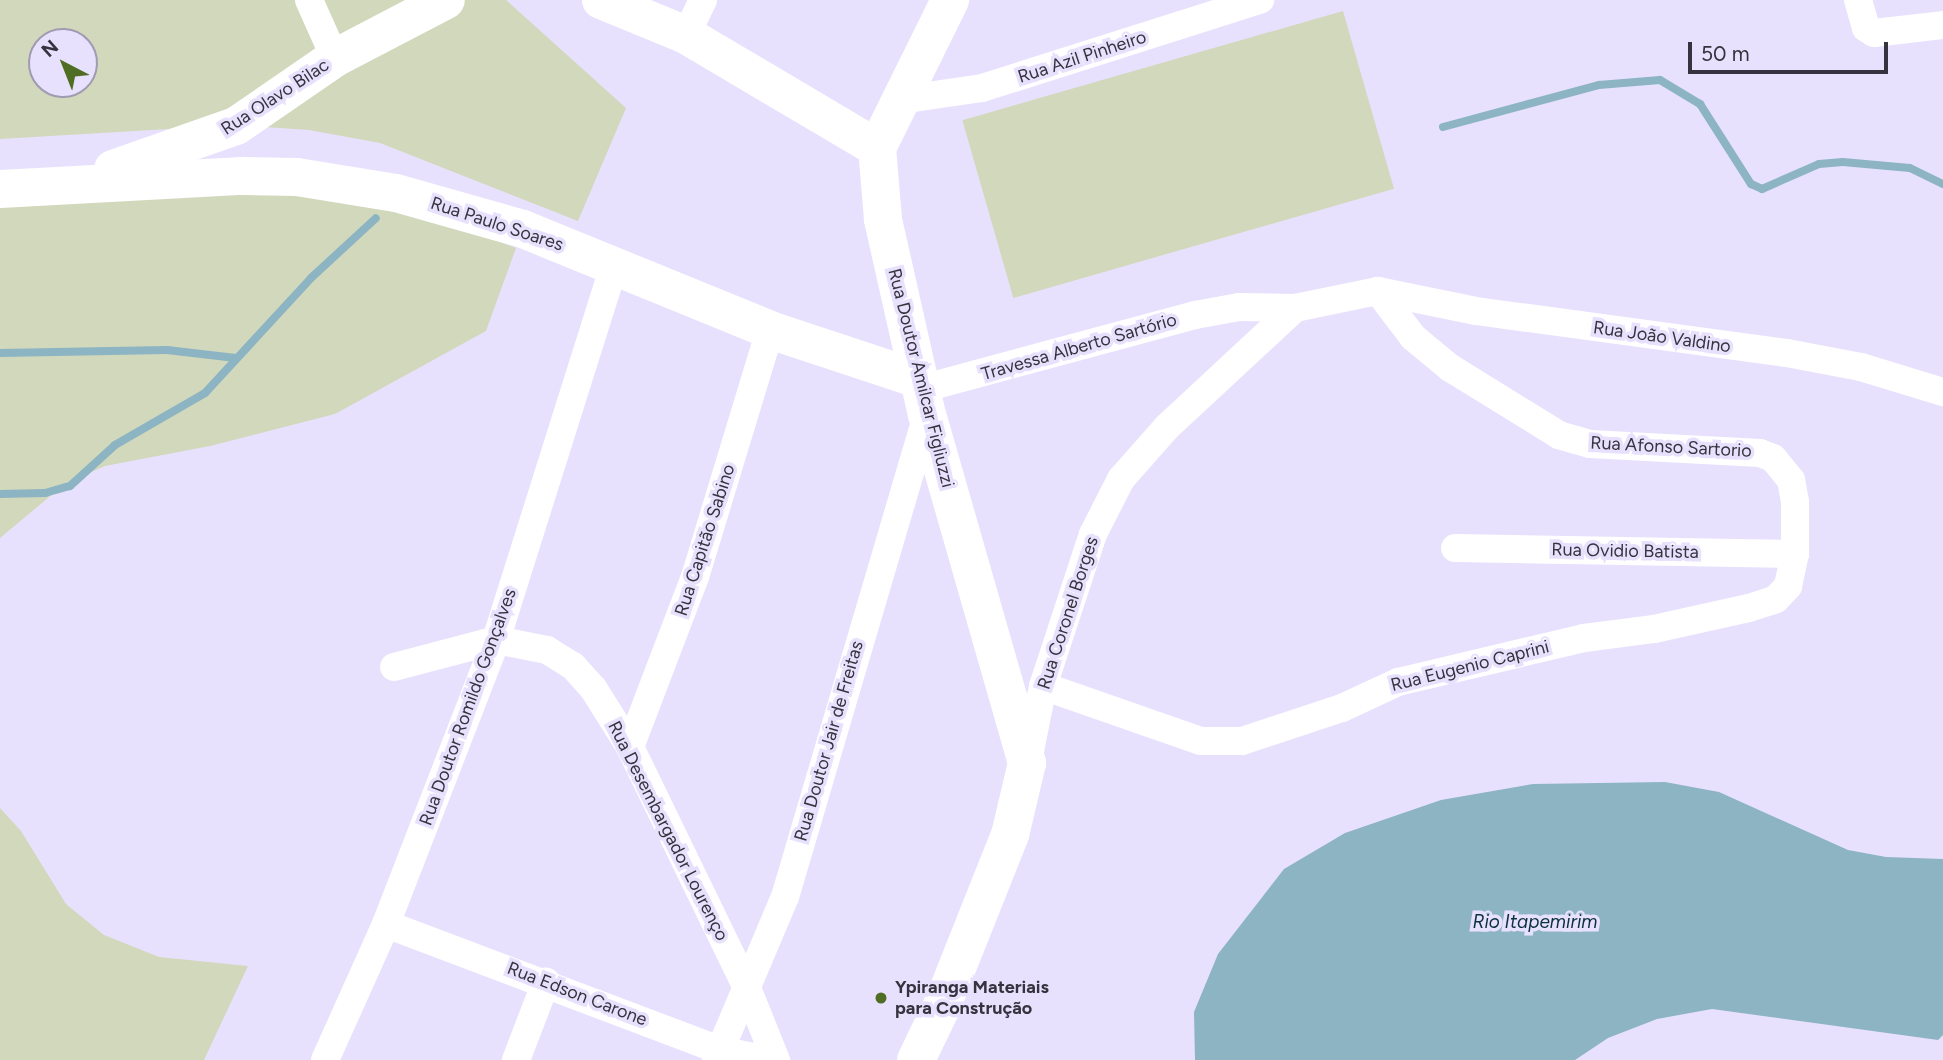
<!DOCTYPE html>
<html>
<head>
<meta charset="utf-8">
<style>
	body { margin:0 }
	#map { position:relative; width:1943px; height:1060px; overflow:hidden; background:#e8e1fd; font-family:Figtree,sans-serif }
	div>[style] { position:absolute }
	.green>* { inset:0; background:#d2d8bc; transform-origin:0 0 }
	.water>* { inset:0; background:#8cb4c3 }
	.stream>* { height:8px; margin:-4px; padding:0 4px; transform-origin:4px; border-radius:4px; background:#8cb4c3 }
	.street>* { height:28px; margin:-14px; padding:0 14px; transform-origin:14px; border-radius:14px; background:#fff }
	.secondary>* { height:38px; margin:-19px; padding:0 19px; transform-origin:19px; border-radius:19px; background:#fff }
	.dots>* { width:19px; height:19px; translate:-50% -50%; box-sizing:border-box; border:4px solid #e8e1fd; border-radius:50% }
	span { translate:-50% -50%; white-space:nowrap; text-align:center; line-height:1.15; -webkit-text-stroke:7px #e8e1fd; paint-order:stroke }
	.street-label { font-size:18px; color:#36333e }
	.poi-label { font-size:18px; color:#36333e; font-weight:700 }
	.left { translate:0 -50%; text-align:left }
	.water-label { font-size:19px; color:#0a313c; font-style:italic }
	.north { position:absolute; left:28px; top:28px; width:70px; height:70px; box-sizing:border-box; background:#e8e1fd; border:2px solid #a19bb1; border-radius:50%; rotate:318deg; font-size:19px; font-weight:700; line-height:28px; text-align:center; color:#36333e }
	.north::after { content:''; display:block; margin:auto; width:24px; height:32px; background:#506e23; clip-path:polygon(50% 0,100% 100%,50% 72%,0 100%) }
	.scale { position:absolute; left:1688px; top:42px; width:200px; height:32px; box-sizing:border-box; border:4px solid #36333e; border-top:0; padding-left:9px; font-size:21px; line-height:24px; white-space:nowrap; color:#36333e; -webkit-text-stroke:5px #e8e1fd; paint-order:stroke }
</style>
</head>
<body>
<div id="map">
	<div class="green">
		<div style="clip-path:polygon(evenodd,0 0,506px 0,626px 108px,578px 221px,380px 143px,309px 130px,236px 125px,0 139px,0 0,42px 42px,84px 42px,84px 84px,42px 84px,42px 42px)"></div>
		<div style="left:1343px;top:11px;width:185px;height:396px;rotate:74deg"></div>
		<div style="clip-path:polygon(0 187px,365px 189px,516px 248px,486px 331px,335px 414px,210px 446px,105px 466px,66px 483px,0 538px)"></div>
		<div style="clip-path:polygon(0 808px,21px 831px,66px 904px,104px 935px,159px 957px,248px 966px,204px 1060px,0 1060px)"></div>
	</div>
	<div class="water">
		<div style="clip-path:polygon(1665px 782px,1719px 792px,1848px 850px,1886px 857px,1943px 859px,1943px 1035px,1938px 1040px,1712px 1009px,1657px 1019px,1608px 1038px,1575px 1060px,1195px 1060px,1194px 1012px,1218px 954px,1284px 869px,1345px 833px,1441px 800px,1533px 784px)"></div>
	</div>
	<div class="stream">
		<div style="left:1443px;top:127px;width:162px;rotate:-15.1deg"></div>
		<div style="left:1599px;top:85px;width:61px;rotate:-4.7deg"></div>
		<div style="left:1660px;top:80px;width:47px;rotate:31deg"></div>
		<div style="left:1700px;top:104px;width:95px;rotate:57.5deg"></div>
		<div style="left:1751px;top:184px;width:12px;rotate:24deg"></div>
		<div style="left:1762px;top:189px;width:62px;rotate:-23.7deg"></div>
		<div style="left:1819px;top:164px;width:24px;rotate:-5deg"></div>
		<div style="left:1843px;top:162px;width:67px;rotate:5.1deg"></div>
		<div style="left:1910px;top:168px;width:37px;rotate:26deg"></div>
		<div style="left:0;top:353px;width:167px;rotate:-1deg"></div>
		<div style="left:167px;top:350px;width:69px;rotate:6.6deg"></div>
		<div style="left:0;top:494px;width:45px;rotate:-1.3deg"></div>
		<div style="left:45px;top:493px;width:26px;rotate:-16deg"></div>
		<div style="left:70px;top:486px;width:61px;rotate:-42.3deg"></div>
		<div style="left:115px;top:445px;width:104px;rotate:-30deg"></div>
		<div style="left:205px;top:393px;width:156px;rotate:-47.3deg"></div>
		<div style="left:311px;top:278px;width:88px;rotate:-42.7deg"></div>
	</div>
	<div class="street">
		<div style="left:309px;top:0;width:64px;rotate:65.9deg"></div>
		<div style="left:1858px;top:0;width:29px;rotate:74deg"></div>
		<div style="left:1866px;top:28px;width:9px;rotate:32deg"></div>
		<div style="left:1874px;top:33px;width:69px;rotate:-6.6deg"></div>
		<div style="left:686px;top:35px;width:39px;rotate:-64deg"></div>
		<div style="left:900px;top:100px;width:83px;rotate:-8.3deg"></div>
		<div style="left:982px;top:88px;width:292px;rotate:-17.6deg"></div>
		<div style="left:921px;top:389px;width:284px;rotate:-15.1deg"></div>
		<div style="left:1195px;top:315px;width:45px;rotate:-10.3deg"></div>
		<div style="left:1239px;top:307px;width:56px;rotate:1deg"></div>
		<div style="left:1455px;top:548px;width:340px;rotate:1deg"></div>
		<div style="left:394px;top:667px;width:106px;rotate:-14.8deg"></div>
		<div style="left:496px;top:640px;width:52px;rotate:11.1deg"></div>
		<div style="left:547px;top:650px;width:31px;rotate:32deg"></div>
		<div style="left:573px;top:666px;width:30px;rotate:48deg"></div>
		<div style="left:593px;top:688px;width:70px;rotate:57.9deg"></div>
		<div style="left:630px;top:747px;width:268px;rotate:64.1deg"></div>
		<div style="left:747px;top:988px;width:78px;rotate:68.1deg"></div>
		<div style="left:1043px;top:686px;width:167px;rotate:19.2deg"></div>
		<div style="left:1201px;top:741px;width:41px"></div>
		<div style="left:1242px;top:741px;width:105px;rotate:-18.3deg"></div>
		<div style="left:1342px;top:708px;width:62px;rotate:-24.9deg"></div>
		<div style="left:1398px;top:682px;width:191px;rotate:-13.3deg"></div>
		<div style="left:1584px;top:638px;width:71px;rotate:-7.3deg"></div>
		<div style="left:1654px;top:629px;width:97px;rotate:-12.5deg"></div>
		<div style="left:1749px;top:608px;width:28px;rotate:-18deg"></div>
		<div style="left:1776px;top:599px;width:18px;rotate:-47deg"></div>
		<div style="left:1788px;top:586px;width:33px;rotate:-78deg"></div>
		<div style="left:1795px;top:554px;width:52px;rotate:-90deg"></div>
		<div style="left:1795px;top:502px;width:22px;rotate:-100deg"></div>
		<div style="left:1791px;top:480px;width:28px;rotate:-129deg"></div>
		<div style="left:1773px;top:458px;width:14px;rotate:-159deg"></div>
		<div style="left:1760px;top:453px;width:170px;rotate:-177deg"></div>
		<div style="left:1590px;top:444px;width:32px;rotate:-164deg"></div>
		<div style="left:1559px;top:435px;width:129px;rotate:-148.3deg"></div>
		<div style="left:1449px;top:367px;width:47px;rotate:-140.2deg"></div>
		<div style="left:1413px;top:337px;width:58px;rotate:-127.3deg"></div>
		<div style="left:630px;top:747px;width:182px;rotate:-69.1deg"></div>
		<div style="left:695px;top:577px;width:258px;rotate:-73.1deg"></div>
		<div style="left:1028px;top:761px;width:76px;rotate:-78.7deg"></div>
		<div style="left:1043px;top:686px;width:160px;rotate:-71.8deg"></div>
		<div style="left:1093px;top:534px;width:62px;rotate:-63deg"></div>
		<div style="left:1121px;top:479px;width:69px;rotate:-48.5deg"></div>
		<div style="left:1167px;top:427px;width:175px;rotate:-42.9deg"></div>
		<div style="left:1295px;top:308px;width:85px;rotate:-11.6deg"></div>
		<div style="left:1378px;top:291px;width:100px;rotate:11.5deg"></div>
		<div style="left:1476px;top:311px;width:314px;rotate:7.7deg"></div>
		<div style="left:1787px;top:353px;width:75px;rotate:10.7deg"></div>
		<div style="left:1861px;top:367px;width:86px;rotate:17deg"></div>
		<div style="left:386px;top:924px;width:356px;rotate:20.7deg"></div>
		<div style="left:719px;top:1050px;width:51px;rotate:11.3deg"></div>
		<div style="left:325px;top:1060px;width:149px;rotate:-65.8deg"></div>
		<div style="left:386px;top:924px;width:305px;rotate:-68.8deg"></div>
		<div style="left:496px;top:640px;width:393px;rotate:-72.5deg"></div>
		<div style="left:516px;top:1060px;width:84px;rotate:-69deg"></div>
		<div style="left:716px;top:1060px;width:177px;rotate:-67.1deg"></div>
		<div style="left:785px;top:897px;width:502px;rotate:-73.58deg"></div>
	</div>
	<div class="secondary">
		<div style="left:601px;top:0;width:92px;rotate:22.4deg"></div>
		<div style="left:686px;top:35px;width:222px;rotate:30.6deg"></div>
		<div style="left:113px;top:169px;width:130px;rotate:-19.3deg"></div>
		<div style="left:236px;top:126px;width:120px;rotate:-34.5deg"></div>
		<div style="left:335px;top:58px;width:125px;rotate:-27.6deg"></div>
		<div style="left:0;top:189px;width:243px;rotate:-3.1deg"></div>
		<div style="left:243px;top:176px;width:54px;rotate:1.1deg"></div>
		<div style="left:297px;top:177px;width:100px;rotate:9.2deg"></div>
		<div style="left:396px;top:193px;width:132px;rotate:15.8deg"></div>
		<div style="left:523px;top:229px;width:267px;rotate:22.2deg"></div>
		<div style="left:770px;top:330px;width:156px;rotate:18.3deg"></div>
		<div style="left:916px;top:1060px;width:58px;rotate:-64.3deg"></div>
		<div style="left:941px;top:1008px;width:186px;rotate:-68.3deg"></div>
		<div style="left:1010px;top:835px;width:74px;rotate:-76.7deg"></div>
		<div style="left:1027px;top:763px;width:362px;rotate:-106deg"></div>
		<div style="left:927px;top:415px;width:201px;rotate:-102.7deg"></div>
		<div style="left:883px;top:219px;width:71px;rotate:-94.8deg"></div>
		<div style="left:877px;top:148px;width:165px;rotate:-63.7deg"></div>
	</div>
	<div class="dots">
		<div style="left:881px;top:998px;background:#506e23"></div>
	</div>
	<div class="street-label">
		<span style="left:1082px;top:57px;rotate:-18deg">Rua Azil Pinheiro</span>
		<span style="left:275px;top:97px;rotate:-33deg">Rua Olavo Bilac</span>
		<span style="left:497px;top:224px;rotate:18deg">Rua Paulo Soares</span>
		<span style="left:1662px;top:337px;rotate:8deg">Rua João Valdino</span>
		<span style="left:1079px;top:347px;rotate:-16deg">Travessa Alberto Sartório</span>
		<span style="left:921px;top:378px;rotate:76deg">Rua Doutor Amilcar Figliuzzi</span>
		<span style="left:1671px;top:447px;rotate:3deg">Rua Afonso Sartorio</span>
		<span style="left:705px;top:540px;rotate:-72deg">Rua Capitão Sabino</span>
		<span style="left:1625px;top:551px;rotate:1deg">Rua Ovidio Batista</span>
		<span style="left:1068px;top:613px;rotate:-72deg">Rua Coronel Borges</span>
		<span style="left:1470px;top:666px;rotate:-14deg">Rua Eugenio Caprini</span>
		<span style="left:468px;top:707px;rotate:-70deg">Rua Doutor Romildo Gonçalves</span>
		<span style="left:829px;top:741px;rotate:-74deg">Rua Doutor Jair de Freitas</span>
		<span style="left:668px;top:831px;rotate:63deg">Rua Desembargador Lourenço</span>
		<span style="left:577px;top:994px;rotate:21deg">Rua Edson Carone</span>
	</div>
	<div class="poi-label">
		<span class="left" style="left:895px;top:998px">Ypiranga Materiais<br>para Construção</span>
	</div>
	<div class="water-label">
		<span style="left:1535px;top:922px">Rio Itapemirim</span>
	</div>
	<div class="north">N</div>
	<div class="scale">50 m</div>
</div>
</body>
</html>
